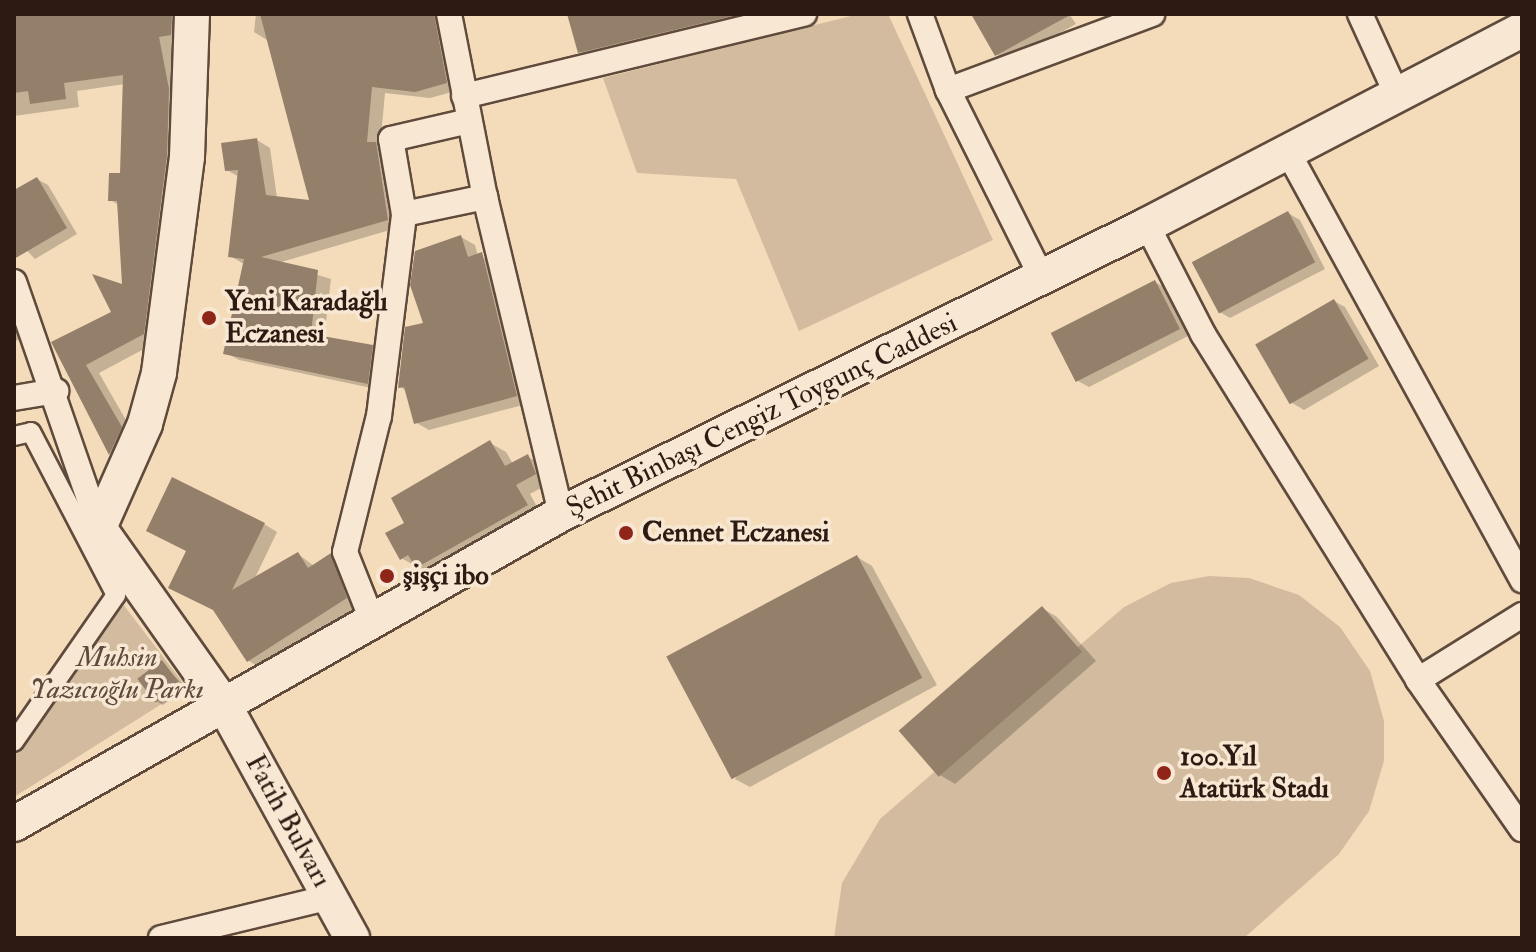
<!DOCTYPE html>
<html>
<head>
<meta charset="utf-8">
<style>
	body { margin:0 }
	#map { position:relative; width:1536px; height:952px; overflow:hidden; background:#f4dcbb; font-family:"IM FELL Double Pica",serif }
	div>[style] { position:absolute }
	.green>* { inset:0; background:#d2bb9e }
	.shadow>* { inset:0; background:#0003 }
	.building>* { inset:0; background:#947f6a; transform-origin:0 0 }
	.roads { filter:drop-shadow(2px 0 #5f4a3c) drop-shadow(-2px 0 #5f4a3c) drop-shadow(0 2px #5f4a3c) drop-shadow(0 -2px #5f4a3c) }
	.pedestrian>* { height:18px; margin:-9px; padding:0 9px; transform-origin:9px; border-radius:9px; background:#f8e8d3 }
	.minor>* { height:24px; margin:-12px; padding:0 12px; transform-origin:12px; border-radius:12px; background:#f8e8d3 }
	.secondary>* { height:34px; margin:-17px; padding:0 17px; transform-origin:17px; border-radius:17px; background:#f8e8d3 }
	.dots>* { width:22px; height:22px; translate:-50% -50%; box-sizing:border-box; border:4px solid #f8e8d3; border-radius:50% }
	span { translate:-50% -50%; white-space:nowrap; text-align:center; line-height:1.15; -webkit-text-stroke:7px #f8e8d3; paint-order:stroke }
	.poi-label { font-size:28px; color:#2d1a12; font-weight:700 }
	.left { translate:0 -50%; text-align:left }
	.street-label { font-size:28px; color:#2d1a12 }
	.park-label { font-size:28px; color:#5f4a3c; font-style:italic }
	.frame { position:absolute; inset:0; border:16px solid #2d1a12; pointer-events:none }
</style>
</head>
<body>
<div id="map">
	<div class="green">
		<div style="clip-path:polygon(859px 14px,888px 14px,993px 240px,799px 331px,736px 179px,637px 173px,603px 78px)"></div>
		<div style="clip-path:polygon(1209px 576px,1249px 578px,1299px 595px,1340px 627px,1370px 671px,1384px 721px,1384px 761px,1369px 811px,1339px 854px,1244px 938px,834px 938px,842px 883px,880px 819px,1124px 607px,1171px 583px)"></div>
		<div style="clip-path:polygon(116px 595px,187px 688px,14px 797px,14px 742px)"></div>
	</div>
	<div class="shadow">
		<div style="clip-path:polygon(36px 14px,187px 14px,185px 43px,172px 44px,183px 98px,157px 342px,99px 373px,135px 436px,124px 461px,111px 454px,53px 343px,113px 313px,124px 286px,119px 205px,110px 200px,122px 175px,125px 84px,77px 91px,79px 107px,14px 116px,14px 123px,14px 17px)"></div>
		<div style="clip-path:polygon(256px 14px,443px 14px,459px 90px,430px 98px,385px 93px,380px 147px,400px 227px,278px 263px,331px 279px,324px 339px,372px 347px,385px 354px,381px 390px,239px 360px,226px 353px,244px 264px,230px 256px,239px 177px,227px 170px,257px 140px,270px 148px,277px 198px,311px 202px,267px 40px,254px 32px)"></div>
		<div style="clip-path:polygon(569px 14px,777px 14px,595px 60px,580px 52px)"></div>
		<div style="clip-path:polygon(973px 14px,1069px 14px,1076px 24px,1008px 61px,997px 55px)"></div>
		<div style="clip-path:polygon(37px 179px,48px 185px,77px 234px,35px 259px,14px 237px,14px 192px)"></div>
		<div style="clip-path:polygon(1288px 213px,1300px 220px,1325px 269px,1230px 318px,1218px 311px)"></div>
		<div style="clip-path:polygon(461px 237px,475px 245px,478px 256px,496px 262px,530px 403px,429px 430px,415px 422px,407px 391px,400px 387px)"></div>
		<div style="clip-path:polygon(1155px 282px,1167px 289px,1190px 335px,1089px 387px,1078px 381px)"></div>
		<div style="clip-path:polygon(1334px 301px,1345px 307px,1379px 366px,1304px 410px,1292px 403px)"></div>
		<div style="clip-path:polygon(14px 302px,25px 336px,14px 342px)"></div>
		<div style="clip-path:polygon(490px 443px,506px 452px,513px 464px,527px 456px,542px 465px,550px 483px,530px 494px,541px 514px,432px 575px,401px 558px,407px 524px)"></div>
		<div style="clip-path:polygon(264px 524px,277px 532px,254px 580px,298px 554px,314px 566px,331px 555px,344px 562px,359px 605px,262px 669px,249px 661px,216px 610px)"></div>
		<div style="clip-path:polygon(857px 557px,872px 566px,937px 685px,750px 787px,735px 779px)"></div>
		<div style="clip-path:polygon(1042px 608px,1057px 617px,1096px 661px,955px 784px,940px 775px)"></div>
		<div style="clip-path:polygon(162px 663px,186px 688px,163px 705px,156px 701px)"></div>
	</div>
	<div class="building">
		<div style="clip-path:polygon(14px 14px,172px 14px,171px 35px,159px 37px,169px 89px,167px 155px,144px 334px,86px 365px,122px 427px,109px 455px,51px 342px,111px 312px,92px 274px,122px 284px,117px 201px,108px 201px,109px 173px,120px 173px,123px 75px,64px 83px,66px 99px,30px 104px,28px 91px,14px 93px)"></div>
		<div style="clip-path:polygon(260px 14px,434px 14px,447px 83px,415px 92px,372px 87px,367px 142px,376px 142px,388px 220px,261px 257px,318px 270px,311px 334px,373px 345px,368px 384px,223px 354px,244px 259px,228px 257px,238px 170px,225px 171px,221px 143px,257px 138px,266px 195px,309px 200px)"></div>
		<div style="clip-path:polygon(567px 14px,732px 14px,732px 16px,578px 53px)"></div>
		<div style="clip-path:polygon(971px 14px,1072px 14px,995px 56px)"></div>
		<div style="clip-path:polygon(37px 177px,67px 228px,14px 259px,14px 190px)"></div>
		<div style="left:1288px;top:211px;width:58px;height:109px;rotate:62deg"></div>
		<div style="clip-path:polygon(461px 235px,468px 257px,482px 252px,517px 396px,414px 424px,404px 387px,398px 388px,405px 327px,423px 323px,410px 285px,415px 251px)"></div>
		<div style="left:1155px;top:280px;width:55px;height:117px;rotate:63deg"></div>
		<div style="left:1334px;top:299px;width:69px;height:91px;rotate:60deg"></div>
		<div style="clip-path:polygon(490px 440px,505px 466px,528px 454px,536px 474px,516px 485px,528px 505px,416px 568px,408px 555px,400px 560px,385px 533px,404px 523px,391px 498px)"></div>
		<div style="clip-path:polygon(172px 477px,265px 523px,232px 590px,298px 552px,308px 568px,331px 553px,347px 598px,247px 662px,213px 610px,168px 588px,186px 551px,146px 531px)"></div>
		<div style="left:857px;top:555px;width:139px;height:216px;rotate:62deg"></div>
		<div style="left:1042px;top:606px;width:61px;height:190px;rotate:49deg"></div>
		<div style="left:162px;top:660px;width:30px;height:31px;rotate:53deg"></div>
	</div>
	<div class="roads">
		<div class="pedestrian">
			<div style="left:14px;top:436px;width:17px;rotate:-13deg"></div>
			<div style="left:31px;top:432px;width:184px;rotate:62.5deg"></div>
			<div style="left:116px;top:595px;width:179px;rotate:124.8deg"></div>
		</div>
		<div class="minor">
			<div style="left:449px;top:14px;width:187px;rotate:78.9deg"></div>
			<div style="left:485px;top:197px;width:326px;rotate:76.5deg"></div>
			<div style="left:920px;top:14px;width:81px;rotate:69.8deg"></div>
			<div style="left:948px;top:90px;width:210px;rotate:63.4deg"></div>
			<div style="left:1360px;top:14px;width:91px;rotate:65.4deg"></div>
			<div style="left:948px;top:90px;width:218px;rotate:-20.4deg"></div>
			<div style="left:464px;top:96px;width:350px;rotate:-13.6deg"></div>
			<div style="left:1289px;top:154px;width:486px;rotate:61.3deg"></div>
			<div style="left:404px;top:214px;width:76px;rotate:-99.8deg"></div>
			<div style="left:391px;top:139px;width:80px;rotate:-13deg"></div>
			<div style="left:1147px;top:225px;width:123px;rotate:62.8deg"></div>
			<div style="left:1203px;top:334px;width:407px;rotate:58.1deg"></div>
			<div style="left:1418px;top:680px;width:182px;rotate:55.1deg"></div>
			<div style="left:14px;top:282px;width:260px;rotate:70.9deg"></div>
			<div style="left:14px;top:398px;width:43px;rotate:-9.5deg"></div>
			<div style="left:372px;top:620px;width:73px;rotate:-111.7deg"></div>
			<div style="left:345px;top:552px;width:140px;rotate:-76deg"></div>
			<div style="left:379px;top:416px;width:204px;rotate:-82.9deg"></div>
			<div style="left:404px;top:214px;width:83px;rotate:-11.9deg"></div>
			<div style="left:1418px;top:680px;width:123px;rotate:-32deg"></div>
			<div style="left:161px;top:938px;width:174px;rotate:-13.6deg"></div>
		</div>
		<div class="secondary">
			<div style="left:192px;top:14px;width:143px;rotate:92deg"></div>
			<div style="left:187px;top:157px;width:218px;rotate:97.4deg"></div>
			<div style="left:159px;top:373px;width:53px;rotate:105.4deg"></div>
			<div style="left:145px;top:424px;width:114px;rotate:113.9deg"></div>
			<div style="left:99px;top:528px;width:217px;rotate:54.8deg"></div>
			<div style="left:224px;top:705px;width:266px;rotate:61.2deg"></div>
			<div style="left:14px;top:824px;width:629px;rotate:-29.54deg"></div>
			<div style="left:561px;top:514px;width:653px;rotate:-26.25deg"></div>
			<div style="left:1147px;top:225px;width:423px;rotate:-27.5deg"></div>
		</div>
	</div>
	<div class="dots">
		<div style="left:209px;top:318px;background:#8f2418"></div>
		<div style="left:626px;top:533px;background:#8f2418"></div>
		<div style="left:387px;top:576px;background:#8f2418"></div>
		<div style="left:1164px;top:773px;background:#8f2418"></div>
	</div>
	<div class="poi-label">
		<span class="left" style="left:225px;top:318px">Yeni Karadağlı<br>Eczanesi</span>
		<span class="left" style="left:642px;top:533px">Cennet Eczanesi</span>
		<span class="left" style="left:403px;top:576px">şişçi ibo</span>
		<span class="left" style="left:1180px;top:773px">100.Yıl<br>Atatürk Stadı</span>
	</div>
	<div class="street-label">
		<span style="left:762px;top:416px;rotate:-26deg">Şehit Binbaşı Cengiz Toygunç Caddesi</span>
		<span style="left:288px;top:821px;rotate:61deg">Fatih Bulvarı</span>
	</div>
	<div class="park-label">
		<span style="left:117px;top:674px">Muhsin<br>Yazıcıoğlu Parkı</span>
	</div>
	<div class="frame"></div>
</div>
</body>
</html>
